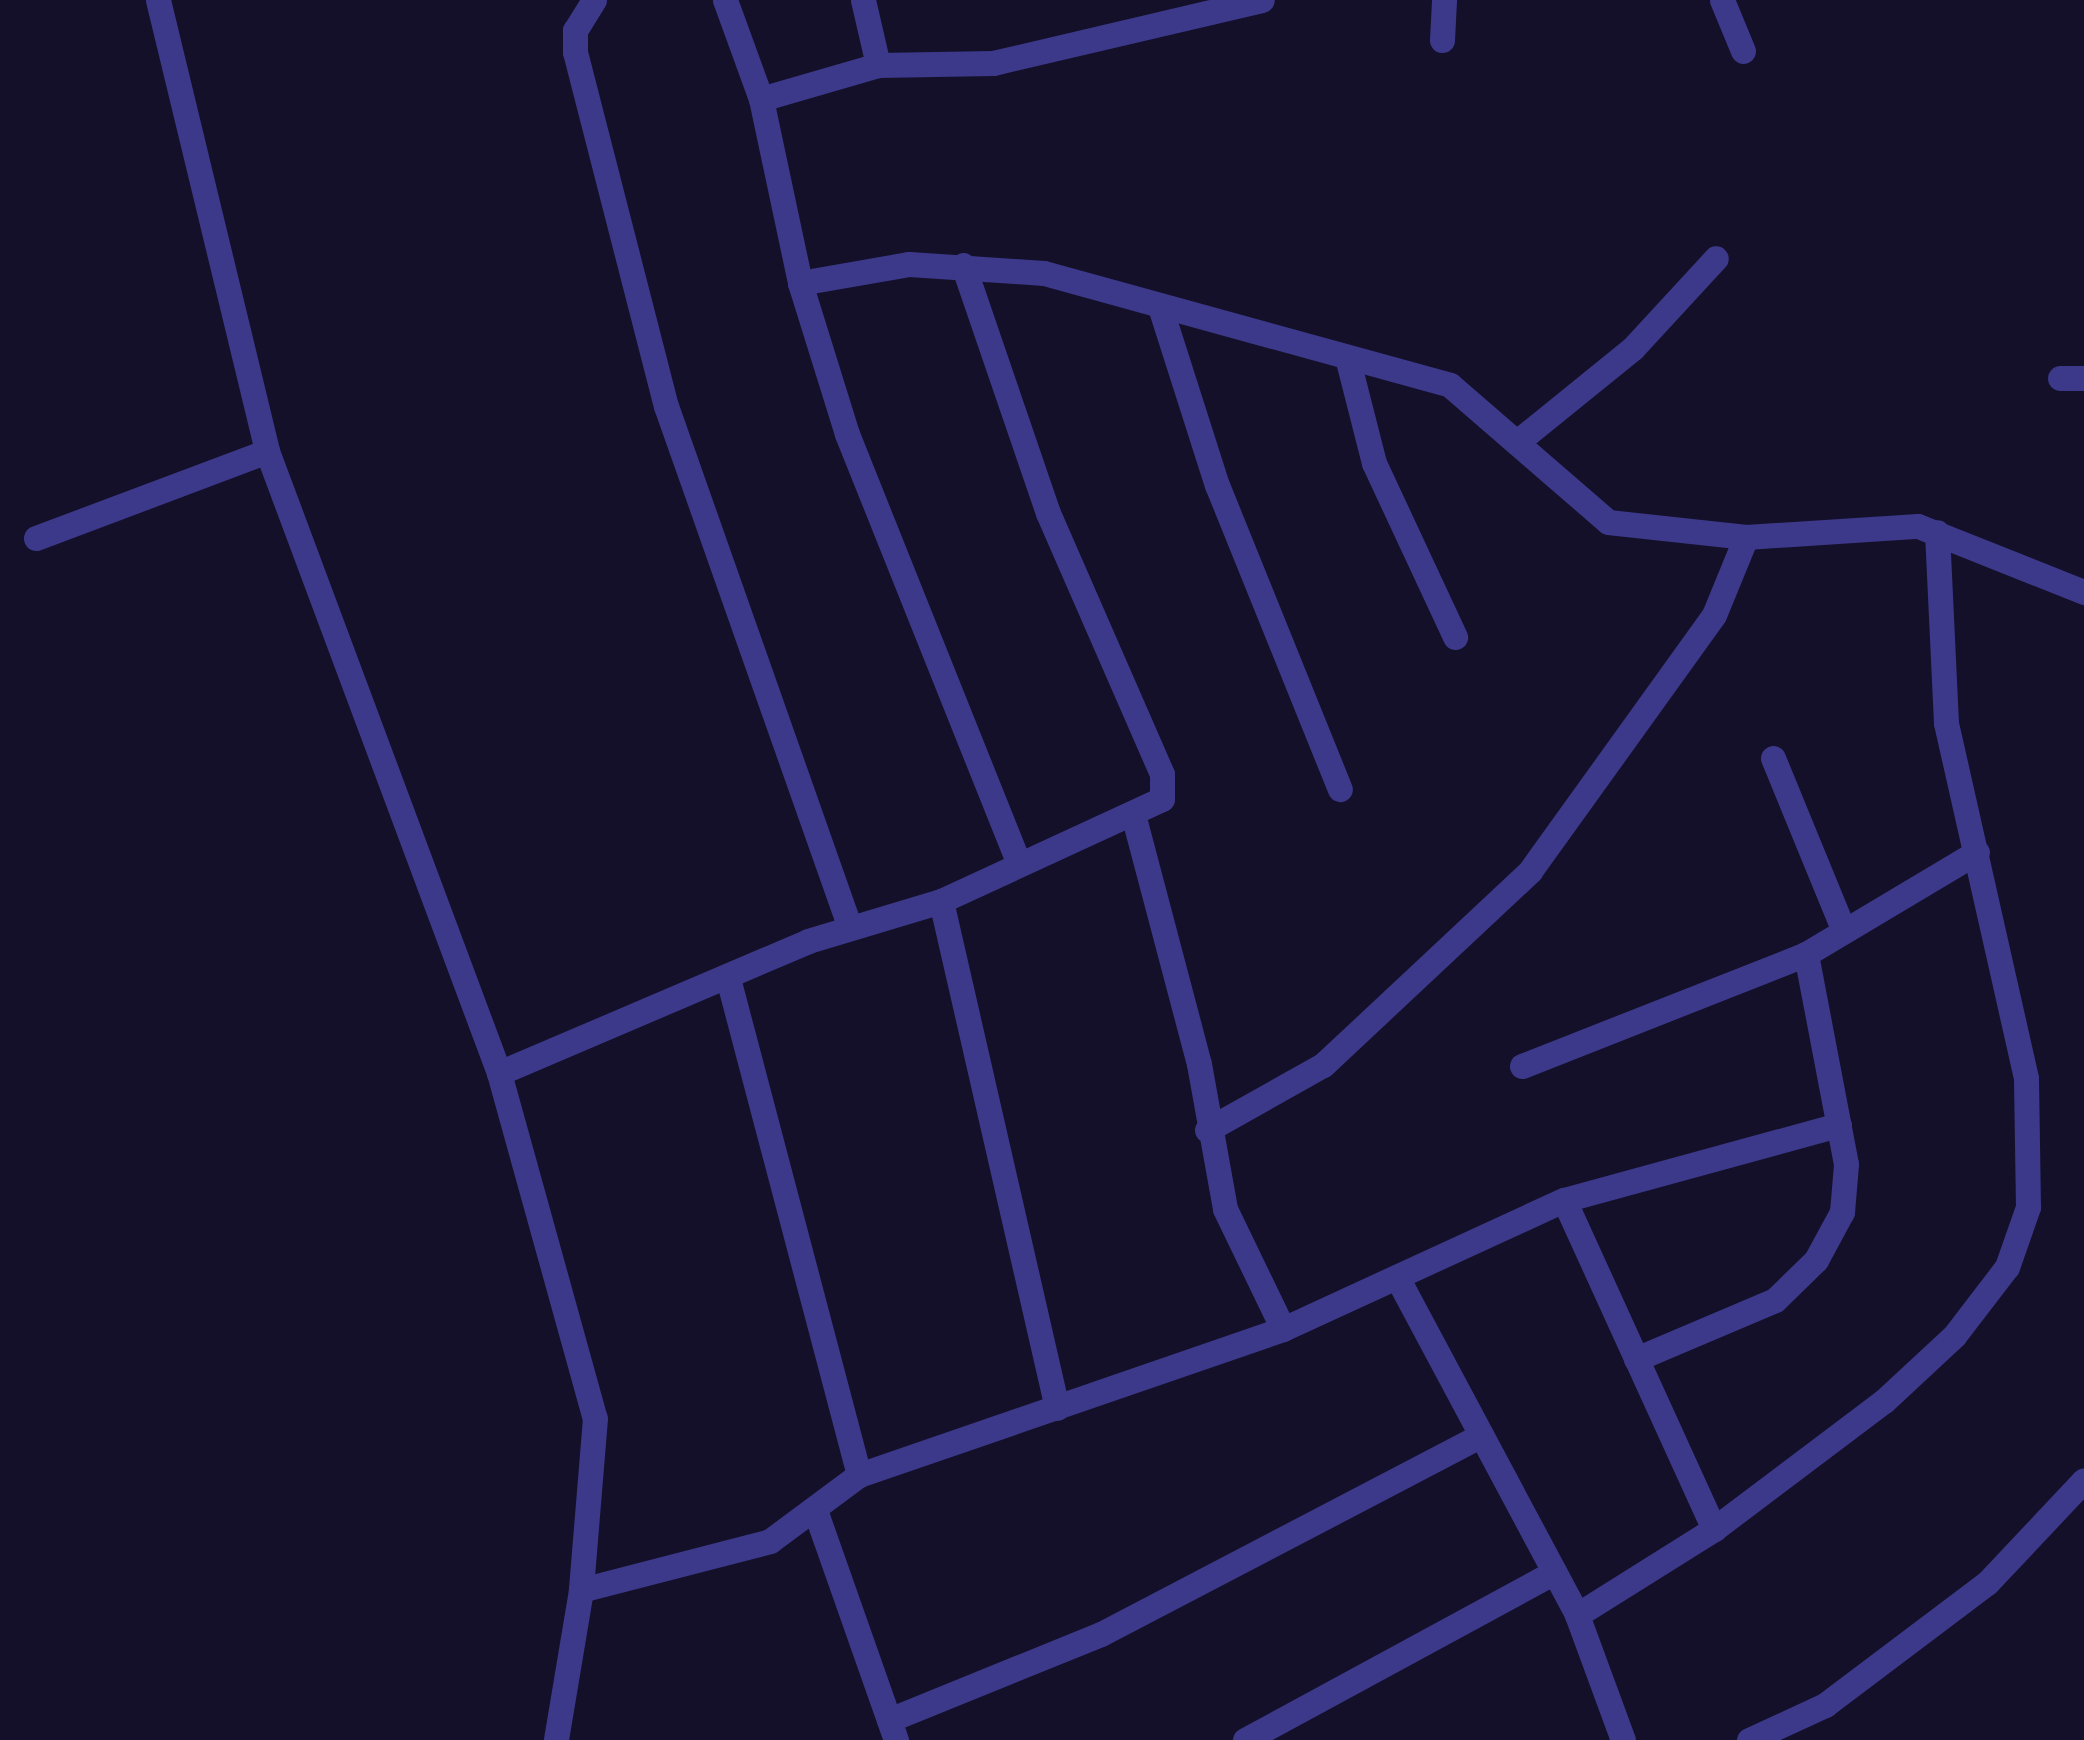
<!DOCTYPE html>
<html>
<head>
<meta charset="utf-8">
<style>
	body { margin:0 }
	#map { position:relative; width:2084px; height:1740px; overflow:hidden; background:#14102a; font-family:Mulish,sans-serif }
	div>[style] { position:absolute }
	.street>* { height:25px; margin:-12.5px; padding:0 12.5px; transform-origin:12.5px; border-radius:12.5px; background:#3c398b }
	span { translate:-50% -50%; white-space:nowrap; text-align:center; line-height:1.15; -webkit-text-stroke:10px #14102a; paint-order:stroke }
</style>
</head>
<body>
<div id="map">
	<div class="street">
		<div style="left:158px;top:0;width:464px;rotate:76.4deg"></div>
		<div style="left:267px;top:451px;width:664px;rotate:69.54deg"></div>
		<div style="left:499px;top:1073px;width:358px;rotate:74.5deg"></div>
		<div style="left:595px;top:1418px;width:173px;rotate:94.7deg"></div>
		<div style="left:581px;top:1590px;width:152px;rotate:99.5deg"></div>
		<div style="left:594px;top:0;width:36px;rotate:122deg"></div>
		<div style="left:575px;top:30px;width:22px;rotate:90deg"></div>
		<div style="left:575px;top:52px;width:366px;rotate:75.6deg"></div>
		<div style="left:666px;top:406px;width:550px;rotate:70.58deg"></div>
		<div style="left:725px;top:0;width:105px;rotate:70deg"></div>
		<div style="left:761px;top:99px;width:188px;rotate:78deg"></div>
		<div style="left:800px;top:283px;width:158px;rotate:72.7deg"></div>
		<div style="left:847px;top:434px;width:462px;rotate:68.2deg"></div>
		<div style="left:863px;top:0;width:67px;rotate:77deg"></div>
		<div style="left:1722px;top:0;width:55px;rotate:67.6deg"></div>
		<div style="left:1442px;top:40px;width:40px;rotate:-87.1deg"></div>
		<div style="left:761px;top:99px;width:122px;rotate:-16.2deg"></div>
		<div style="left:878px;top:65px;width:115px;rotate:-1deg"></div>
		<div style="left:993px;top:63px;width:276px;rotate:-13.2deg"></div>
		<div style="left:800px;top:283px;width:111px;rotate:-9.9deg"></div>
		<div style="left:909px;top:264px;width:135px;rotate:3.8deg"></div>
		<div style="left:1044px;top:273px;width:421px;rotate:15.4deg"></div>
		<div style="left:1450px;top:385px;width:209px;rotate:40.9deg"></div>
		<div style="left:1608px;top:522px;width:139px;rotate:6.2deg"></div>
		<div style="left:1746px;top:537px;width:172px;rotate:-3.7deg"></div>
		<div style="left:1918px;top:526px;width:179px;rotate:21.7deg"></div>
		<div style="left:1161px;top:310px;width:184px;rotate:72.3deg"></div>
		<div style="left:1217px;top:485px;width:328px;rotate:68deg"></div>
		<div style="left:1347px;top:357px;width:109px;rotate:75.7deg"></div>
		<div style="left:1374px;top:463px;width:192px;rotate:65deg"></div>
		<div style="left:2060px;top:378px;width:24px"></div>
		<div style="left:1517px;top:442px;width:149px;rotate:-39deg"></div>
		<div style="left:1633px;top:348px;width:122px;rotate:-47.3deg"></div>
		<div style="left:36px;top:538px;width:247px;rotate:-20.6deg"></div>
		<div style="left:1773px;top:758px;width:187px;rotate:67.7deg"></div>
		<div style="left:1134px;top:818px;width:254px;rotate:75.2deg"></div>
		<div style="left:1199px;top:1064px;width:147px;rotate:79.8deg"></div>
		<div style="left:1225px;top:1209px;width:133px;rotate:64.2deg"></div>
		<div style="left:941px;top:901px;width:520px;rotate:77.11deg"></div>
		<div style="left:729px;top:982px;width:510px;rotate:75.23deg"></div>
		<div style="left:1522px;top:1066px;width:305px;rotate:-21.5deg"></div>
		<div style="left:1806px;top:954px;width:199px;rotate:-30.8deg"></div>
		<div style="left:499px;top:1073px;width:336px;rotate:-23.1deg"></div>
		<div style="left:808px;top:941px;width:139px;rotate:-16.7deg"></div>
		<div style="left:941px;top:901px;width:243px;rotate:-24.8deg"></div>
		<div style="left:1162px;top:799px;width:25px;rotate:-90deg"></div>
		<div style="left:1162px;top:774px;width:285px;rotate:-113.6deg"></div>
		<div style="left:1048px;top:513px;width:262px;rotate:-108.9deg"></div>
		<div style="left:1207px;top:1130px;width:133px;rotate:-29.3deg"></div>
		<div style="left:1323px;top:1065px;width:284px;rotate:-43.1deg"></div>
		<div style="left:1530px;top:871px;width:315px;rotate:-54.3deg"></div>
		<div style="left:1714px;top:615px;width:84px;rotate:-67.7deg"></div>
		<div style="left:1564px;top:1200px;width:362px;rotate:65.5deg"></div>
		<div style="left:1399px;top:1281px;width:378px;rotate:61.9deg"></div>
		<div style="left:1577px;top:1615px;width:133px;rotate:69.8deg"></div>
		<div style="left:1636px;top:1359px;width:151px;rotate:-23deg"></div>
		<div style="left:1775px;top:1300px;width:57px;rotate:-44.3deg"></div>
		<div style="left:1816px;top:1260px;width:55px;rotate:-61.6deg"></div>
		<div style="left:1842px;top:1212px;width:48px;rotate:-85.2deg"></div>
		<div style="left:1846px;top:1164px;width:214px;rotate:-100.8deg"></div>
		<div style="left:815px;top:1510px;width:244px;rotate:70.6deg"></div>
		<div style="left:581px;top:1590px;width:195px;rotate:-14.5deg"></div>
		<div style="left:770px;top:1541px;width:111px;rotate:-36.6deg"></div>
		<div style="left:859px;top:1475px;width:448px;rotate:-19deg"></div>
		<div style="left:1283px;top:1329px;width:309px;rotate:-24.7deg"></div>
		<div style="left:1564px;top:1200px;width:285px;rotate:-15.3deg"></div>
		<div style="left:1577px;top:1615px;width:162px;rotate:-32.1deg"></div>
		<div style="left:1714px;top:1529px;width:213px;rotate:-37deg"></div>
		<div style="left:1884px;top:1401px;width:96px;rotate:-42.9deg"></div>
		<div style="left:1954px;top:1336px;width:87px;rotate:-52.5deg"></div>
		<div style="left:2007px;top:1267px;width:64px;rotate:-70.7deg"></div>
		<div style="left:2028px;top:1207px;width:129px;rotate:-90.9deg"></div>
		<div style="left:2026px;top:1078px;width:364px;rotate:-102.7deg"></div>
		<div style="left:1946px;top:723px;width:191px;rotate:-92.7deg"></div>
		<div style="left:889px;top:1720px;width:229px;rotate:-22.1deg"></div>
		<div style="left:1101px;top:1634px;width:429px;rotate:-27.6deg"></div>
		<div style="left:1245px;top:1740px;width:352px;rotate:-28.5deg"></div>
		<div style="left:1749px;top:1740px;width:84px;rotate:-24.7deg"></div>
		<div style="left:1825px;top:1705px;width:203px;rotate:-37deg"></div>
		<div style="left:1987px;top:1583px;width:141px;rotate:-46.7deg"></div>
	</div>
</div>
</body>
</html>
